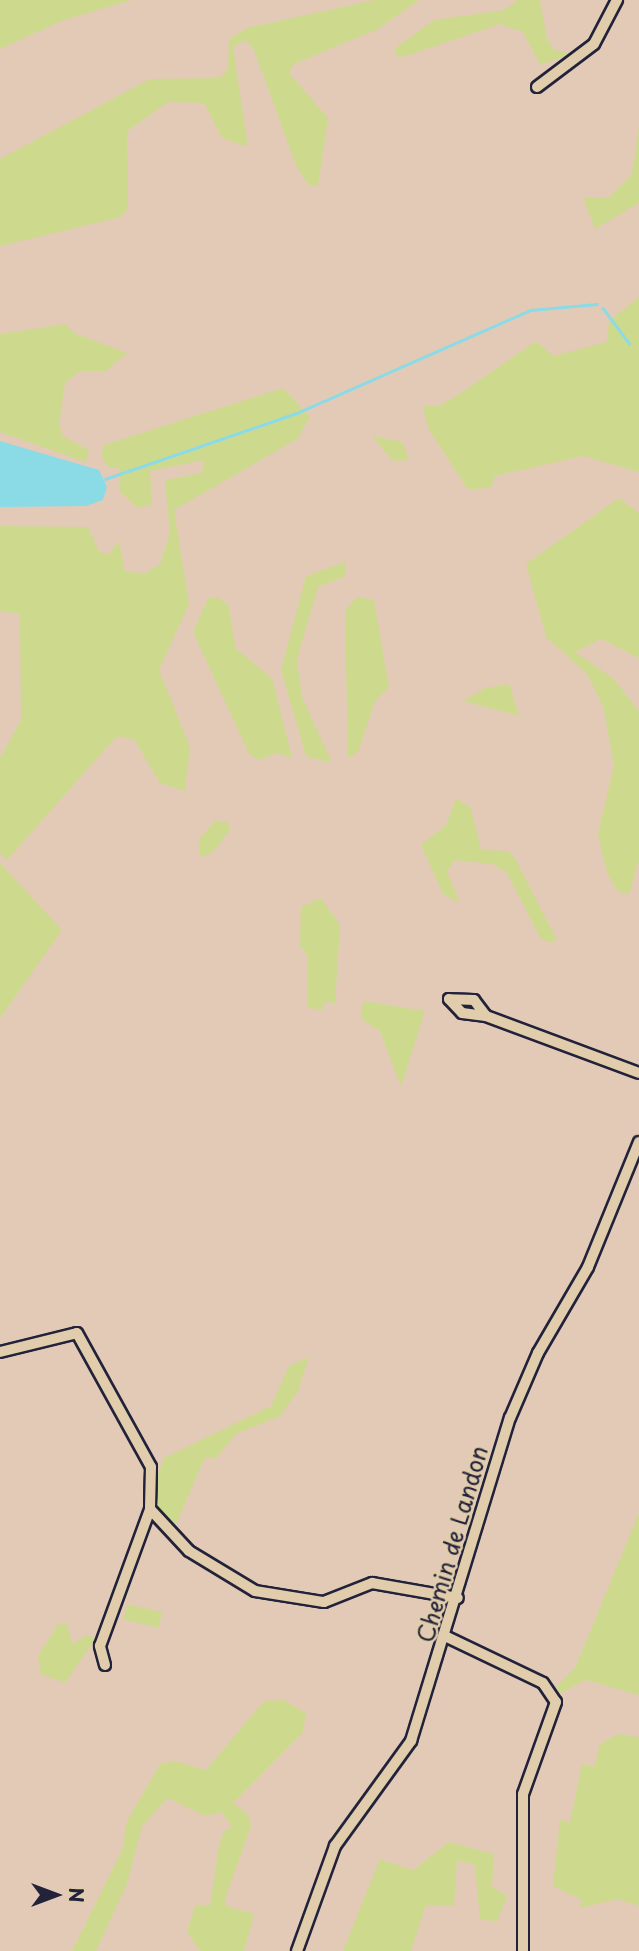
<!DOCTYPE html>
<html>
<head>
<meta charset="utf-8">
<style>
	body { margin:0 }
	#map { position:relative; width:639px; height:1951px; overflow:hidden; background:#e3cab7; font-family:"Playpen Sans",sans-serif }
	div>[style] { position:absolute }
	.green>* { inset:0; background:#cdda8d; transform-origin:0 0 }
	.water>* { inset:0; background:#8bdbe7 }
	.stream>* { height:2.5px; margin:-1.25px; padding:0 1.25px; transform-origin:1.25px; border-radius:1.25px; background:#8bdbe7 }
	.roads { filter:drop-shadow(2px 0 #22223b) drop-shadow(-2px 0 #22223b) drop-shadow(0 2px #22223b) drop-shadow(0 -2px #22223b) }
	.street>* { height:10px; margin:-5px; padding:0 5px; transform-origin:5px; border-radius:5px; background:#e1cdab }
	span { translate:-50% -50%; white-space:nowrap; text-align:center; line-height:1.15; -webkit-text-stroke:5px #e1cdab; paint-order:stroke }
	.street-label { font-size:23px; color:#22223b }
	.north { position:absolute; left:21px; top:1860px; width:70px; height:70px; -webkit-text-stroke:5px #e1cdab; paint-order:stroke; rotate:90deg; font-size:19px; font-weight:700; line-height:28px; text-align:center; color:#22223b }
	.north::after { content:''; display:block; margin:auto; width:24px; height:32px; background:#22223b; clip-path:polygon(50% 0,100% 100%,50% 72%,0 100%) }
</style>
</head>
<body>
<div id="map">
	<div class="green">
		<div style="clip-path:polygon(0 0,131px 0,64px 20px,0 49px)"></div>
		<div style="clip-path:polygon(374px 0,419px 0,378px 29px,294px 64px,289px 73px,328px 118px,318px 186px,309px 185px,297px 168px,254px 50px,245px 40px,233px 47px,248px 147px,222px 138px,204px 103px,168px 102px,127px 131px,128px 208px,121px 217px,0 246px,0 159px,150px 79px,220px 78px,228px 69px,229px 39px,247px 28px)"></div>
		<div style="clip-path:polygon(518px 0,540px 0,547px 39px,554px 50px,572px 54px,540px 65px,523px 32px,500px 24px,409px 55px,398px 57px,394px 49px,434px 20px,504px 10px)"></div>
		<div style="clip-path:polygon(639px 127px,639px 203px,595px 229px,583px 197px,610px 197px,632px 174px)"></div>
		<div style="clip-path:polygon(639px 297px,639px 472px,583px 456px,495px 476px,491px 487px,468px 490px,428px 428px,423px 406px,438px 406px,458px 395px,536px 341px,553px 356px,607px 342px,609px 321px)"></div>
		<div style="clip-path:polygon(65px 324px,74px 333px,127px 353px,106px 371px,80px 371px,65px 383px,59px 425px,63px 436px,89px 450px,86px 462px,0 432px,0 334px)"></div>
		<div style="clip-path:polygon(283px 388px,310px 417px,297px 439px,174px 510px,189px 604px,159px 670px,190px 747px,185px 791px,160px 783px,134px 739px,116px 737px,7px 860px,0 853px,0 758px,21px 720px,20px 614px,0 611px,0 526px,88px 527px,99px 551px,108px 555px,119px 541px,125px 572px,145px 573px,160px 564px,170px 534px,165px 480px,202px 473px,204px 460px,150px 471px,152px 504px,138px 508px,120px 492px,120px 468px,109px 468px,101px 456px,104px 445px)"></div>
		<div style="clip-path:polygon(372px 436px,402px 442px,409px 460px,393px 461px)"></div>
		<div style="clip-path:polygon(619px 498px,639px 513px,639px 658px,601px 639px,575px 652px,613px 678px,639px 711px,639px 860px,629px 894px,618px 892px,607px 873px,598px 834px,614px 765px,603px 706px,587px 674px,546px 637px,526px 564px)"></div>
		<div style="clip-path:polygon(345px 562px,346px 576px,318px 587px,297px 659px,302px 697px,332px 763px,306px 756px,281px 670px,306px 576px)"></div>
		<div style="clip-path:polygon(218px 597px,228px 605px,236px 649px,272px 678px,292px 758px,277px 753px,259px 760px,249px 754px,193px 632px,208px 598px)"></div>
		<div style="clip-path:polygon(357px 597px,374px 600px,389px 687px,375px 701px,358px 752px,348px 758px,345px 611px)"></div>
		<div style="clip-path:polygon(509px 684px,519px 716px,463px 701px,485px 688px)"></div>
		<div style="clip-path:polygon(456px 798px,471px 808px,481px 850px,508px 851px,515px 858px,556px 938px,552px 943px,541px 939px,507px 873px,493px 864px,455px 860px,447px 872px,460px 903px,443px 894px,421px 845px,446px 825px)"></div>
		<div style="clip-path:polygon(215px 821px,227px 821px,230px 830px,213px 852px,200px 857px,199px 839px)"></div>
		<div style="clip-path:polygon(0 863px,62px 930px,0 1018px)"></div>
		<div style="clip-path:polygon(321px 898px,340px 925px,335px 1003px,323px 1002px,324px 1010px,308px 1008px,308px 957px,300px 946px,301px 907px)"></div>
		<div style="clip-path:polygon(363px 1001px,425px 1011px,401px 1087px,380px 1031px,361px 1019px)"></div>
		<div style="clip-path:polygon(309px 1357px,298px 1391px,280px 1416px,236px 1434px,215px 1459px,205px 1457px,174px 1529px,149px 1500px,164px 1458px,271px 1406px,289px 1366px)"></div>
		<div style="clip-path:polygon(639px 1513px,639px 1695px,586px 1680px,560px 1693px,556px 1687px,575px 1668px)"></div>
		<div style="left:127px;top:1604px;width:36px;height:16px;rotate:13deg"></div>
		<div style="clip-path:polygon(59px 1623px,67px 1624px,72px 1644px,87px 1635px,96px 1638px,65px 1683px,41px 1674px,38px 1656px)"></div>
		<div style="clip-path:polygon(283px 1700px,306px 1713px,303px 1732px,233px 1803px,248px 1814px,251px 1826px,225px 1899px,226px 1906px,254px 1914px,244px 1951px,200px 1951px,187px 1932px,195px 1906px,210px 1905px,219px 1846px,224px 1831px,232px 1828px,222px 1812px,205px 1816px,168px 1798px,142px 1826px,127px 1884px,96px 1951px,72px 1951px,123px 1848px,126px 1823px,160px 1764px,175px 1761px,206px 1770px,264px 1701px)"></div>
		<div style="clip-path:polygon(618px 1734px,639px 1737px,639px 1906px,618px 1899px,579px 1908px,582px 1900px,553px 1886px,560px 1820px,570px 1822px,582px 1764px,594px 1767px,600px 1744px)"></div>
		<div style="clip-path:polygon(449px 1842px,494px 1854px,492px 1887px,507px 1896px,497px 1921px,480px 1920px,475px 1865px,457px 1860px,454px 1906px,426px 1905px,411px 1951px,343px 1951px,380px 1859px,413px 1870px)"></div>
	</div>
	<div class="water">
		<div style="clip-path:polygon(0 441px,99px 470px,107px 487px,103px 500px,86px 506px,0 507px)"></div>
	</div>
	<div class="stream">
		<div style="left:603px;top:308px;width:44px;rotate:53.4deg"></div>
		<div style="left:105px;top:479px;width:203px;rotate:-19deg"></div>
		<div style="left:297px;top:413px;width:255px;rotate:-23.8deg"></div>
		<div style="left:530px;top:310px;width:67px;rotate:-5.1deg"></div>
	</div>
	<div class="roads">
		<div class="street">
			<div style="left:537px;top:87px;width:71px;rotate:-37deg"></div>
			<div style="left:594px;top:44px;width:50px;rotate:-62.4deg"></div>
			<div style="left:486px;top:1016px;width:20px;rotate:-127deg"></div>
			<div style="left:474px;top:1000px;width:25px;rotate:-178deg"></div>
			<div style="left:449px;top:999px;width:19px;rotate:47deg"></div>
			<div style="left:462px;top:1013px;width:24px;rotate:7deg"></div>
			<div style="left:486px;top:1016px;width:163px;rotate:20.4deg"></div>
			<div style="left:0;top:1352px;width:79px;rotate:-13.9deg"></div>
			<div style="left:77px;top:1333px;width:153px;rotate:61.1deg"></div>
			<div style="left:151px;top:1467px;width:42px;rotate:91.4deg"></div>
			<div style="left:150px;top:1509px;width:57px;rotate:47.1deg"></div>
			<div style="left:189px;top:1551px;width:77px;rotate:31.2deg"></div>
			<div style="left:255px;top:1591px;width:70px;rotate:9.1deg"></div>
			<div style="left:324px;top:1602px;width:52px;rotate:-21.6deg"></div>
			<div style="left:372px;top:1583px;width:87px;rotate:9.9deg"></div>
			<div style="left:447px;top:1637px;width:106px;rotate:25.6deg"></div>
			<div style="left:543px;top:1683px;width:23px;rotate:56deg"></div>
			<div style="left:556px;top:1702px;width:98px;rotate:109.7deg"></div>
			<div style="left:523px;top:1794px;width:157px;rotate:90deg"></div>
			<div style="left:105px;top:1665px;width:20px;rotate:-105deg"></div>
			<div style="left:100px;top:1646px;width:146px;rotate:-69.9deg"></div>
			<div style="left:297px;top:1951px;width:112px;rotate:-70.1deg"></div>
			<div style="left:335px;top:1846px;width:130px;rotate:-54.1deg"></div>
			<div style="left:411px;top:1741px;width:338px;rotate:-73deg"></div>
			<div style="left:510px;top:1418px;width:71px;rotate:-66.7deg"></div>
			<div style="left:538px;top:1353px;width:99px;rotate:-59.8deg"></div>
			<div style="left:588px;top:1267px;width:135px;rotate:-67.8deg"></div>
		</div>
	</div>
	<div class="street-label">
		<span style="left:452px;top:1544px;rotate:-74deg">Chemin de Landon</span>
	</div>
	<div class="north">N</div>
</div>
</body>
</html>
